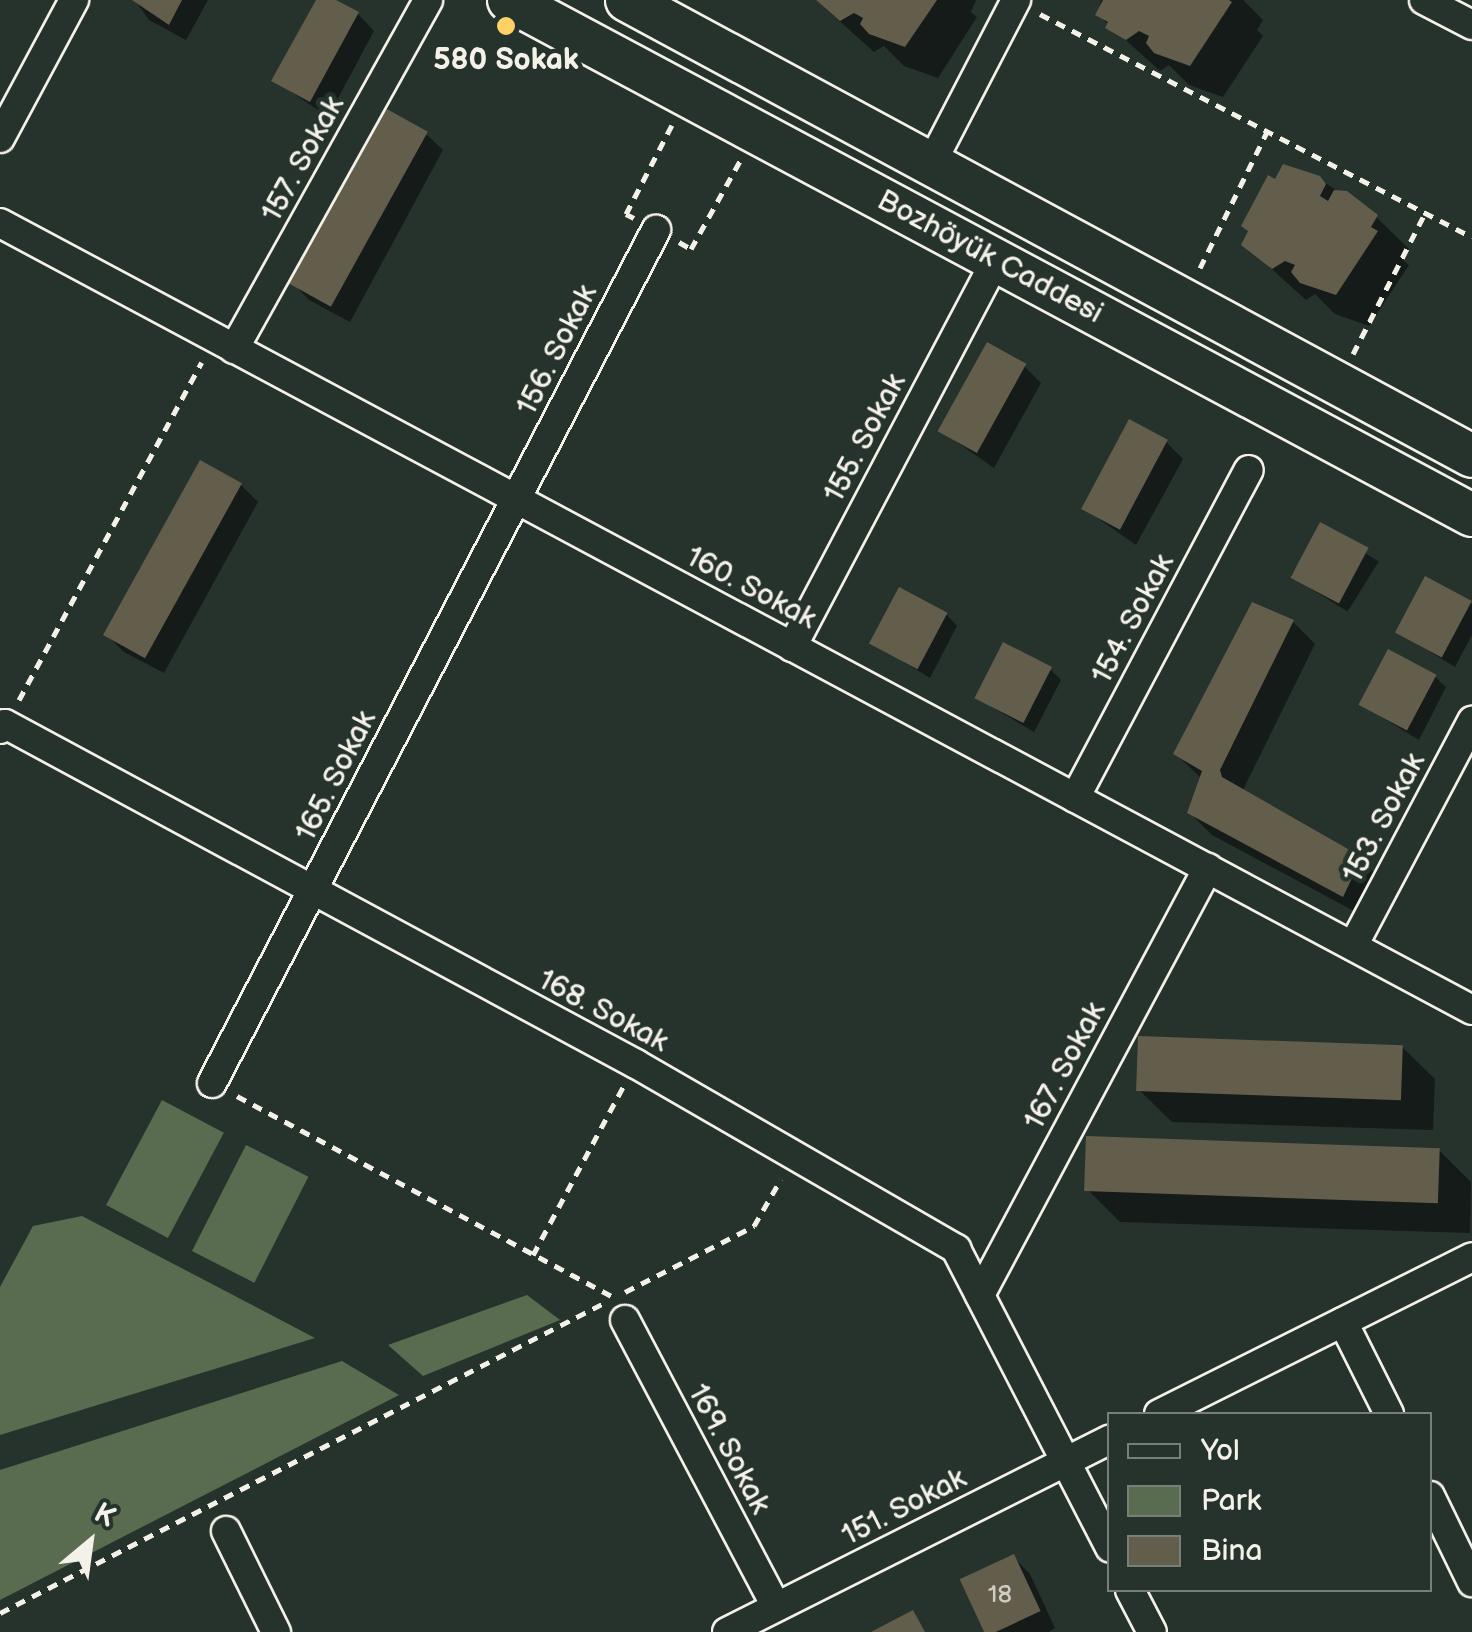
<!DOCTYPE html>
<html>
<head>
<meta charset="utf-8">
<style>
	body { margin:0 }
	#map { position:relative; width:1472px; height:1632px; overflow:hidden; background:#26332d; font-family:"Balsamiq Sans",sans-serif }
	div>[style] { position:absolute }
	.green>* { inset:0; background:#596c4f; transform-origin:0 0 }
	.shadow>* { inset:0; background:#0007; transform-origin:0 0 }
	.building>* { inset:0; background:#635d4c; transform-origin:0 0 }
	.path>* { height:5px; margin-top:-2.5px; transform-origin:0; background:repeating-linear-gradient(90deg,#f4f1e8 0 10px,transparent 0 18px) }
	.roads { filter:drop-shadow(2px 0 #f4f1e8) drop-shadow(-2px 0 #f4f1e8) drop-shadow(0 2px #f4f1e8) drop-shadow(0 -2px #f4f1e8) }
	.street>* { height:28px; margin:-14px; padding:0 14px; transform-origin:14px; border-radius:14px; background:#26332d }
	.primary>* { height:42px; margin:-21px; padding:0 21px; transform-origin:21px; border-radius:21px; background:#26332d }
	.dots>* { width:28px; height:28px; translate:-50% -50%; box-sizing:border-box; border:5px solid #26332d; border-radius:50% }
	span { translate:-50% -50%; white-space:nowrap; text-align:center; line-height:1.15; -webkit-text-stroke:9px #26332d; paint-order:stroke }
	.number-label { font-size:25px; color:#d0ccc1 }
	.number-label span { -webkit-text-stroke-width:0 }
	.poi-label { font-size:30px; color:#f4f1e8; font-weight:700 }
	.street-label { font-size:30px; color:#f4f1e8 }
	.legend { position:absolute; left:1107px; top:1412px; width:325px; height:180px; box-sizing:border-box; background:#26332d; border:2px solid #787f78; margin:0; padding:12px 18px; list-style:none; font-size:30px; color:#f4f1e8 }
	.legend li { display:flex; align-items:center; gap:20px; height:50px }
	.legend b { width:50px; border:2px solid #787f78 }
	.north { position:absolute; left:40px; top:1492px; width:100px; height:100px; -webkit-text-stroke:8px #26332d; paint-order:stroke; rotate:29deg; font-size:28px; font-weight:700; line-height:40px; text-align:center; color:#f4f1e8 }
	.north::after { content:''; display:block; margin:auto; width:35px; height:45px; background:#f4f1e8; clip-path:polygon(50% 0,100% 100%,50% 72%,0 100%) }
</style>
</head>
<body>
<div id="map">
	<div class="green">
		<div style="left:162px;top:1100px;width:70px;height:119px;rotate:28deg"></div>
		<div style="left:246px;top:1145px;width:70px;height:119px;rotate:27deg"></div>
		<div style="clip-path:polygon(82px 1216px,315px 1338px,0 1435px,0 1287px,33px 1226px)"></div>
		<div style="clip-path:polygon(527px 1295px,560px 1320px,423px 1376px,388px 1345px)"></div>
		<div style="clip-path:polygon(342px 1361px,399px 1395px,0 1600px,0 1470px)"></div>
	</div>
	<div class="shadow">
		<div style="clip-path:polygon(135px 0,208px 0,186px 40px,149px 20px)"></div>
		<div style="clip-path:polygon(318px 0,358px 14px,374px 31px,328px 117px,274px 80px)"></div>
		<div style="clip-path:polygon(816px 0,976px 0,971px 12px,977px 17px,938px 78px,904px 66px,884px 46px,874px 52px)"></div>
		<div style="clip-path:polygon(1101px 0,1243px 0,1263px 20px,1257px 30px,1263px 36px,1223px 97px,1189px 85px,1169px 65px,1160px 71px,1098px 15px)"></div>
		<div style="clip-path:polygon(426px 134px,443px 150px,350px 322px,309px 300px,293px 283px)"></div>
		<div style="clip-path:polygon(1318px 178px,1376px 217px,1409px 249px,1403px 260px,1409px 265px,1369px 326px,1335px 314px,1315px 294px,1306px 300px,1244px 244px,1276px 182px)"></div>
		<div style="clip-path:polygon(1024px 366px,1041px 383px,994px 468px,941px 431px)"></div>
		<div style="clip-path:polygon(1166px 442px,1183px 459px,1136px 545px,1083px 508px)"></div>
		<div style="clip-path:polygon(241px 485px,258px 502px,164px 673px,124px 652px,107px 635px)"></div>
		<div style="left:1322px;top:526px;width:67px;height:59px;rotate:32deg"></div>
		<div style="clip-path:polygon(1426px 579px,1472px 604px,1472px 635px,1455px 667px,1398px 632px)"></div>
		<div style="clip-path:polygon(947px 615px,957px 626px,930px 678px,873px 643px)"></div>
		<div style="clip-path:polygon(1293px 622px,1315px 644px,1242px 792px,1360px 859px,1383px 881px,1365px 917px,1212px 835px,1190px 813px,1202px 779px,1176px 754px)"></div>
		<div style="clip-path:polygon(1051px 670px,1061px 680px,1034px 732px,977px 698px)"></div>
		<div style="clip-path:polygon(1435px 677px,1446px 687px,1419px 740px,1362px 705px)"></div>
		<div style="clip-path:polygon(1402px 1047px,1435px 1079px,1433px 1130px,1172px 1122px,1139px 1090px)"></div>
		<div style="clip-path:polygon(1439px 1150px,1471px 1182px,1470px 1233px,1120px 1222px,1088px 1190px)"></div>
		<div style="clip-path:polygon(1013px 1557px,1030px 1574px,1055px 1628px,1049px 1632px,987px 1632px,963px 1580px)"></div>
	</div>
	<div class="building">
		<div style="clip-path:polygon(132px 0,182px 0,169px 25px)"></div>
		<div style="clip-path:polygon(316px 0,336px 0,359px 12px,310px 102px,271px 81px)"></div>
		<div style="clip-path:polygon(816px 0,937px 0,905px 47px,869px 34px,860px 24px,863px 18px,854px 13px,840px 21px)"></div>
		<div style="clip-path:polygon(1103px 0,1229px 0,1232px 2px,1190px 66px,1154px 53px,1146px 43px,1149px 36px,1139px 31px,1126px 40px,1105px 28px,1108px 22px,1095px 15px)"></div>
		<div style="left:385px;top:108px;width:49px;height:200px;rotate:29deg"></div>
		<div style="clip-path:polygon(1283px 164px,1320px 176px,1326px 184px,1320px 196px,1328px 201px,1334px 190px,1347px 191px,1378px 215px,1371px 227px,1378px 231px,1336px 295px,1300px 283px,1291px 272px,1295px 265px,1285px 261px,1272px 269px,1241px 245px,1248px 231px,1241px 226px,1268px 175px,1275px 179px)"></div>
		<div style="left:987px;top:342px;width:45px;height:102px;rotate:29deg"></div>
		<div style="left:1129px;top:419px;width:44px;height:102px;rotate:28deg"></div>
		<div style="left:200px;top:460px;width:48px;height:200px;rotate:29deg"></div>
		<div style="left:1320px;top:522px;width:55px;height:63px;rotate:28deg"></div>
		<div style="left:1425px;top:576px;width:53px;height:64px;rotate:28deg"></div>
		<div style="left:899px;top:587px;width:55px;height:64px;rotate:28deg"></div>
		<div style="clip-path:polygon(1252px 602px,1294px 620px,1220px 770px,1222px 777px,1362px 857px,1343px 897px,1187px 813px,1202px 771px,1173px 754px)"></div>
		<div style="left:1003px;top:642px;width:55px;height:63px;rotate:27deg"></div>
		<div style="left:1388px;top:649px;width:55px;height:63px;rotate:28deg"></div>
		<div style="left:1138px;top:1036px;width:265px;height:55px;rotate:2deg"></div>
		<div style="left:1086px;top:1136px;width:354px;height:55px;rotate:2deg"></div>
		<div style="left:1014px;top:1554px;width:63px;height:60px;rotate:65deg"></div>
		<div style="clip-path:polygon(913px 1610px,925px 1632px,871px 1632px)"></div>
	</div>
	<div class="path">
		<div style="left:1040px;top:14px;width:486px;rotate:27.3deg"></div>
		<div style="left:634px;top:218px;width:9px;rotate:-153deg"></div>
		<div style="left:626px;top:214px;width:100px;rotate:-62.7deg"></div>
		<div style="left:679px;top:242px;width:14px;rotate:30deg"></div>
		<div style="left:691px;top:249px;width:101px;rotate:-60.9deg"></div>
		<div style="left:1200px;top:268px;width:152px;rotate:-63.8deg"></div>
		<div style="left:1353px;top:354px;width:158px;rotate:-62.9deg"></div>
		<div style="left:19px;top:700px;width:384px;rotate:-61.6deg"></div>
		<div style="left:237px;top:1096px;width:424px;rotate:28.1deg"></div>
		<div style="left:533px;top:1255px;width:193px;rotate:-61.8deg"></div>
		<div style="left:625px;top:1292px;width:145px;rotate:-27.1deg"></div>
		<div style="left:754px;top:1226px;width:54px;rotate:-60.1deg"></div>
		<div style="left:0;top:1613px;width:677px;rotate:-27.17deg"></div>
	</div>
	<div class="roads">
		<div class="street">
			<div style="left:1424px;top:0;width:54px;rotate:27.5deg"></div>
			<div style="left:0;top:138px;width:157px;rotate:-61.8deg"></div>
			<div style="left:931px;top:164px;width:185px;rotate:-62.6deg"></div>
			<div style="left:0;top:223px;width:1669px;rotate:28.13deg"></div>
			<div style="left:234px;top:349px;width:399px;rotate:-60.9deg"></div>
			<div style="left:792px;top:647px;width:437px;rotate:-62.2deg"></div>
			<div style="left:0;top:729px;width:7px;rotate:-45deg"></div>
			<div style="left:5px;top:724px;width:717px;rotate:28.32deg"></div>
			<div style="left:636px;top:1064px;width:370px;rotate:30deg"></div>
			<div style="left:956px;top:1249px;width:336px;rotate:62.7deg"></div>
			<div style="left:1075px;top:798px;width:371px;rotate:-62.1deg"></div>
			<div style="left:1353px;top:946px;width:255px;rotate:-62.1deg"></div>
			<div style="left:212px;top:1083px;width:962px;rotate:-62.5deg"></div>
			<div style="left:980px;top:1295px;width:484px;rotate:-61.9deg"></div>
			<div style="left:625px;top:1320px;width:324px;rotate:62.2deg"></div>
			<div style="left:1343px;top:1322px;width:103px;rotate:63.4deg"></div>
			<div style="left:1159px;top:1414px;width:350px;rotate:-26.6deg"></div>
			<div style="left:1430px;top:1496px;width:96px;rotate:64deg"></div>
			<div style="left:226px;top:1531px;width:113px;rotate:63.7deg"></div>
			<div style="left:1130px;top:1590px;width:47px;rotate:62.4deg"></div>
			<div style="left:727px;top:1632px;width:429px;rotate:-26.7deg"></div>
		</div>
		<div class="primary">
			<div style="left:509px;top:0;width:1092px;rotate:28.14deg"></div>
			<div style="left:627px;top:0;width:960px;rotate:28.35deg"></div>
		</div>
	</div>
	<div class="dots">
		<div style="left:506px;top:26px;background:#ffd166"></div>
	</div>
	<div class="number-label">
		<span style="left:1000px;top:1595px">18</span>
	</div>
	<div class="poi-label">
		<span style="left:506px;top:60px">580 Sokak</span>
	</div>
	<div class="street-label">
		<span style="left:303px;top:159px;rotate:-61deg">157. Sokak</span>
		<span style="left:990px;top:257px;rotate:28deg">Bozhöyük Caddesi</span>
		<span style="left:557px;top:350px;rotate:-63deg">156. Sokak</span>
		<span style="left:865px;top:438px;rotate:-62deg">155. Sokak</span>
		<span style="left:751px;top:588px;rotate:28deg">160. Sokak</span>
		<span style="left:1133px;top:619px;rotate:-62deg">154. Sokak</span>
		<span style="left:336px;top:776px;rotate:-63deg">165. Sokak</span>
		<span style="left:1384px;top:818px;rotate:-62deg">153. Sokak</span>
		<span style="left:603px;top:1011px;rotate:28deg">168. Sokak</span>
		<span style="left:1065px;top:1066px;rotate:-62deg">167. Sokak</span>
		<span style="left:729px;top:1449px;rotate:62deg">169. Sokak</span>
		<span style="left:904px;top:1507px;rotate:-27deg">151. Sokak</span>
	</div>
	<ul class="legend">
	<li><b style="height:12px;background:#26332d"></b>Yol</li>
	<li><b style="height:28px;background:#596c4f"></b>Park</li>
	<li><b style="height:28px;background:#635d4c"></b>Bina</li>
	</ul>
	<div class="north">K</div>
</div>
</body>
</html>
